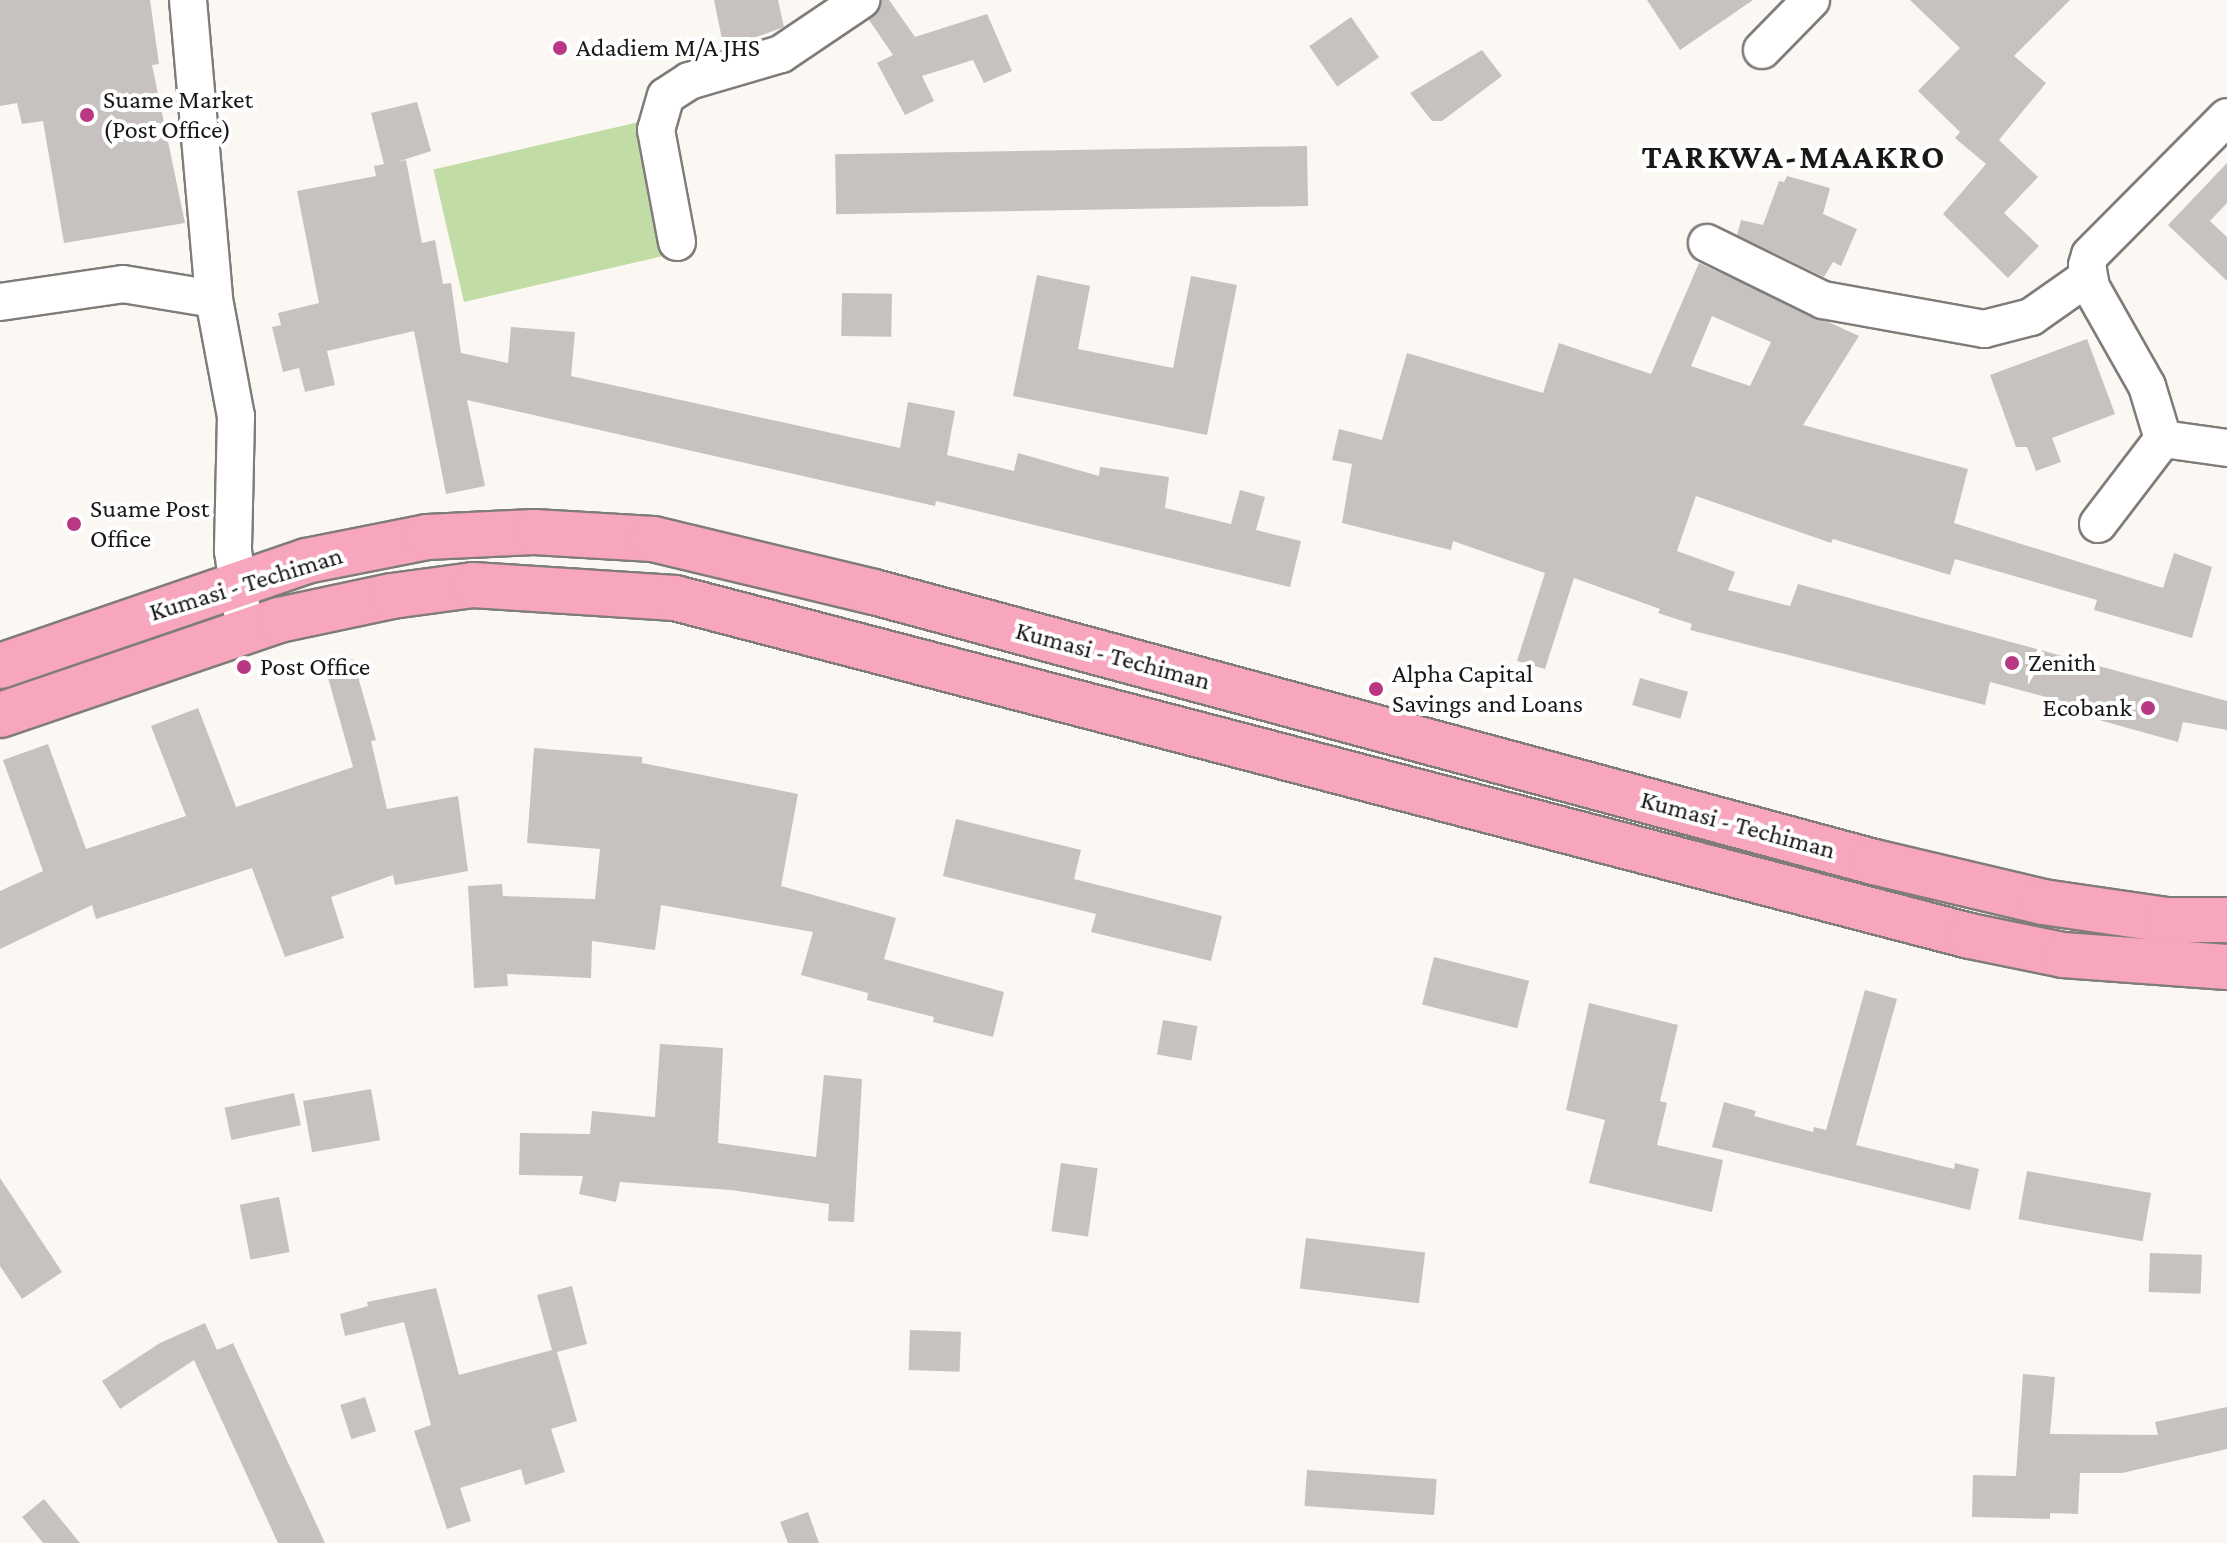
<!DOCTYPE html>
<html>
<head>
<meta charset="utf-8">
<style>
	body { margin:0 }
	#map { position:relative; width:2227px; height:1543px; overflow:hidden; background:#fbf7f3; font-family:"Crimson Pro",serif }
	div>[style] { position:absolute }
	.green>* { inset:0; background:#c1dca4; transform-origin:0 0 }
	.building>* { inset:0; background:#c7c2bf; transform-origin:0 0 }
	.roads { filter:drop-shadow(2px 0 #807c79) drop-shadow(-2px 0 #807c79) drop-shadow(0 2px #807c79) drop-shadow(0 -2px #807c79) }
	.minor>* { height:36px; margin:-18px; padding:0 18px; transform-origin:18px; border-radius:18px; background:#fff }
	.highway>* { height:44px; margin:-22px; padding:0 22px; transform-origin:22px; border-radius:22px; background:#f7a6be }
	.dots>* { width:22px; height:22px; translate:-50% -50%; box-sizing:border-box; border:4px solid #fff; border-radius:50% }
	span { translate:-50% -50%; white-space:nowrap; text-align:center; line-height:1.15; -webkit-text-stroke:8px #fff; paint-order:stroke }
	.poi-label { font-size:26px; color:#1b1918 }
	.left { translate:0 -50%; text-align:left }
	.right { translate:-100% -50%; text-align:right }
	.street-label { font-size:26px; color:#1b1918 }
	.district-label { font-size:34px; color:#1b1918; font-weight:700; letter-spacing:2px }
</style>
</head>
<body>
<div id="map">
	<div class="green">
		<div style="left:639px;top:122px;width:136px;height:211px;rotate:77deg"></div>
	</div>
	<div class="building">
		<div style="clip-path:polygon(0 0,150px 0,159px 64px,152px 65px,185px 223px,64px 243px,43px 121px,22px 124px,17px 103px,0 106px)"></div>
		<div style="clip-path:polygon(714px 0,778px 0,784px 27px,724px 49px)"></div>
		<div style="clip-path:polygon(882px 0,889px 0,915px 37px,987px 14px,1012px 71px,984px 83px,973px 60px,922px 76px,934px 101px,905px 115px,877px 63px,893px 55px,869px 20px)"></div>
		<div style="clip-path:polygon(1647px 0,1753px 0,1680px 50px)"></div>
		<div style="clip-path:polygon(1910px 0,2070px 0,2014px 56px,2046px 83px,1999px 140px,2038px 177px,2004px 213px,2039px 246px,2008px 278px,1943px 214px,1986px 164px,1955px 138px,1960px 132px,1918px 91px,1960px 48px)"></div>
		<div style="left:1351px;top:17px;width:49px;height:51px;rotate:55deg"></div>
		<div style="clip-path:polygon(1482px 50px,1502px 76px,1442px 121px,1432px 121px,1410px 93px)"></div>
		<div style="clip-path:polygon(417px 102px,431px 151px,397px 162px,406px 160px,422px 243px,435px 240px,443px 284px,451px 283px,461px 353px,508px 363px,511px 327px,575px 332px,571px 376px,900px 448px,908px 402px,955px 411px,947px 455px,1014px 471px,1018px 453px,1099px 476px,1100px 467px,1169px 477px,1165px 508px,1231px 524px,1240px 490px,1265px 497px,1256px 530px,1301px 541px,1290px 587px,936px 501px,935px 506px,467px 400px,485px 486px,446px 494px,414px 331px,327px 351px,335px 385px,305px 392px,299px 368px,283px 372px,272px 327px,281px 325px,278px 313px,319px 303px,297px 191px,376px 176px,374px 166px,384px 164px,371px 113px)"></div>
		<div style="left:1307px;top:146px;width:60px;height:472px;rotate:89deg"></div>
		<div style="clip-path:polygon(2227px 163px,2227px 203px,2210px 221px,2227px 237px,2227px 281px,2168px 225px)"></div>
		<div style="clip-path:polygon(1787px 176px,1830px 188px,1823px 214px,1857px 229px,1841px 266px,1833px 262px,1824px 277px,1737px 235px,1741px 220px,1763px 225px,1779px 181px,1784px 182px)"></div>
		<div style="clip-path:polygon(evenodd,1699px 263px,1859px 336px,1803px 425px,1968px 469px,1954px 523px,2163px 588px,2174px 553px,2212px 567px,2192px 638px,2094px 610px,2097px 600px,1955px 559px,1950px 575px,1833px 539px,1831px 543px,1696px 496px,1677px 551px,1735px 572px,1728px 590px,1790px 606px,1798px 584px,2227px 701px,2227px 730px,2183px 722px,2178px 742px,2067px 711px,2069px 703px,1990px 682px,1985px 705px,1690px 630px,1692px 624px,1658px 613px,1660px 609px,1574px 578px,1545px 669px,1517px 661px,1545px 573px,1453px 541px,1451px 550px,1342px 523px,1352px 464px,1332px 460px,1339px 429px,1382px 440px,1407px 353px,1543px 393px,1559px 343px,1651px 374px,1699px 263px,1712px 316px,1771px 342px,1750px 386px,1691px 366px,1712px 316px)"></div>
		<div style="clip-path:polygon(1037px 275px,1090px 286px,1078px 349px,1173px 368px,1191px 276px,1237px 285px,1207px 435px,1013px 396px)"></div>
		<div style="left:842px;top:293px;width:50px;height:43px;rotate:1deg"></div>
		<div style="clip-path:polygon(2087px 339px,2115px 414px,2052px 438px,2061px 462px,2036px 471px,2027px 447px,2016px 447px,1990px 375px)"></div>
		<div style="clip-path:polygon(353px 659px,376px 740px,371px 741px,387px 809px,458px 796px,468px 871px,395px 885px,393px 875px,331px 897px,344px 938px,285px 957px,252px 868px,96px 919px,92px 905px,0 949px,0 891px,43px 871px,3px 760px,48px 744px,86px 849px,186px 816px,151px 726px,198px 708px,236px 807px,353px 767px,325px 667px)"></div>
		<div style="left:1640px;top:678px;width:50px;height:28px;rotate:16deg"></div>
		<div style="clip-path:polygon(534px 748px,642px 757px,642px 763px,798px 794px,781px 886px,896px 918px,884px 959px,1004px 992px,993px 1037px,933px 1022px,934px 1017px,867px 1000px,868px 993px,801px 975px,813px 932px,661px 905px,655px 950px,592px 941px,591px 978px,507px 974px,508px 986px,474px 988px,468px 886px,502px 884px,503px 896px,595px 899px,600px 849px,527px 843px)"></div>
		<div style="clip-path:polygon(956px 819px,1081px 850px,1074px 879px,1222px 916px,1211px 961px,1091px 932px,1096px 914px,943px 876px)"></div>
		<div style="left:1434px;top:957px;width:98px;height:49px;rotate:14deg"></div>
		<div style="clip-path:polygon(1865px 990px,1897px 999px,1856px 1145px,1954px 1169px,1955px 1163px,1979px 1169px,1970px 1210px,1712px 1147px,1724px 1102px,1756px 1111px,1754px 1116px,1813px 1132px,1814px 1127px,1826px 1130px)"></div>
		<div style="clip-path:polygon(1589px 1003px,1678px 1025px,1660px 1101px,1667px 1103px,1657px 1145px,1723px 1160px,1712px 1212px,1589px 1183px,1605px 1120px,1566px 1110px)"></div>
		<div style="left:1163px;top:1020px;width:35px;height:35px;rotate:10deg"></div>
		<div style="clip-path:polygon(660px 1044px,723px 1048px,718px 1143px,816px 1157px,824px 1075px,862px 1079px,854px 1222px,828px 1221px,829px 1204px,731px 1190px,620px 1182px,616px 1202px,579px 1194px,583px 1176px,519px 1175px,520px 1133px,590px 1134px,592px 1111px,655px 1117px)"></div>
		<div style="left:371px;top:1089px;width:52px;height:69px;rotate:80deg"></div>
		<div style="left:294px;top:1093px;width:33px;height:71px;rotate:78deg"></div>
		<div style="left:1061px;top:1163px;width:37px;height:69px;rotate:8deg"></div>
		<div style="left:2027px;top:1171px;width:126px;height:49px;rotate:10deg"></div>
		<div style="clip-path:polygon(0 1178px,62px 1272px,22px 1299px,0 1266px)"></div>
		<div style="left:279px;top:1197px;width:56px;height:40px;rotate:79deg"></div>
		<div style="left:1306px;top:1238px;width:120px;height:51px;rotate:7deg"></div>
		<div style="left:2150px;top:1253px;width:52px;height:39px;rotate:2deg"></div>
		<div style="clip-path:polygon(572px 1286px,587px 1344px,557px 1352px,577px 1421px,551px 1429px,565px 1472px,525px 1485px,521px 1469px,460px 1488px,471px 1521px,447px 1529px,414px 1431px,431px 1425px,404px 1322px,345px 1336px,340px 1314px,368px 1306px,367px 1302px,436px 1288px,459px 1375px,552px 1350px,537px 1295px)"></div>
		<div style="clip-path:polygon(205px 1323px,217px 1350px,233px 1343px,325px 1543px,278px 1543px,194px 1360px,120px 1409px,102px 1381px,160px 1343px)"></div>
		<div style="left:910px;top:1330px;width:51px;height:40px;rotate:2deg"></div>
		<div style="clip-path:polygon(2023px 1374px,2055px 1377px,2050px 1434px,2158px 1435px,2155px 1422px,2227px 1407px,2227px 1449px,2122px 1473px,2080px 1473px,2078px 1514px,2050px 1513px,2050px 1519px,1972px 1517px,1973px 1475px,2016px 1476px)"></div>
		<div style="left:365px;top:1397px;width:36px;height:26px;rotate:72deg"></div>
		<div style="left:1307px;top:1470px;width:130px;height:36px;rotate:4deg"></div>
		<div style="clip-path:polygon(44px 1499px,80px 1543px,43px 1543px,22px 1517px)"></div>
		<div style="clip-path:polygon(808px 1512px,819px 1543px,788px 1543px,780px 1522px)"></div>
	</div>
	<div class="roads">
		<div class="minor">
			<div style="left:188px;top:0;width:300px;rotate:85deg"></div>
			<div style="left:214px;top:299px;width:119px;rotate:79.4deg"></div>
			<div style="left:236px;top:416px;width:135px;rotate:91.3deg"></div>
			<div style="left:233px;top:551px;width:81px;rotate:81.5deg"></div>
			<div style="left:1762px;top:50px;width:70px;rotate:-45.6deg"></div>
			<div style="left:677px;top:242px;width:114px;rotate:-100.6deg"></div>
			<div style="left:656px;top:130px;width:35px;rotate:-74deg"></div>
			<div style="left:666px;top:96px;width:27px;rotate:-33deg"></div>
			<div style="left:689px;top:81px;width:96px;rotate:-16.4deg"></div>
			<div style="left:781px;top:54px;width:97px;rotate:-34deg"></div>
			<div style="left:1707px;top:243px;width:129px;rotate:26.2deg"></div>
			<div style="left:1823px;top:300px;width:164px;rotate:10.2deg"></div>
			<div style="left:1984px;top:329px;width:49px;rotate:-14.3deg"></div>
			<div style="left:2031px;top:317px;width:70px;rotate:-35.1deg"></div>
			<div style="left:0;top:302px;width:124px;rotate:-8.3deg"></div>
			<div style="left:123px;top:284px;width:92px;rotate:9.4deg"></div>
			<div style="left:2163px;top:439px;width:55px;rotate:-106.8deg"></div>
			<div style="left:2147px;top:386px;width:114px;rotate:-119.5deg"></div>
			<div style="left:2091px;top:287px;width:22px;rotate:-100deg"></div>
			<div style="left:2087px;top:265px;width:10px;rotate:-73deg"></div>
			<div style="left:2090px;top:255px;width:194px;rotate:-45.2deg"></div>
			<div style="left:2098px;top:524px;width:107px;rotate:-52.6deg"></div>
			<div style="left:2163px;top:439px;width:65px;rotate:8deg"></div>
		</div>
		<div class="highway">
			<div style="left:0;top:666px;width:324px;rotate:-18.9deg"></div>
			<div style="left:306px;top:561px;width:123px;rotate:-11.2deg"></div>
			<div style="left:427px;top:537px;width:107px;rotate:-2.7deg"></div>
			<div style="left:534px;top:532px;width:119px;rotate:3.4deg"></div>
			<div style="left:653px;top:539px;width:227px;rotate:13.5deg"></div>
			<div style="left:874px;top:592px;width:1036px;rotate:15.11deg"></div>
			<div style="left:1874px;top:862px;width:174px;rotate:13.3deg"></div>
			<div style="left:2043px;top:902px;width:125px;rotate:8.3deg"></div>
			<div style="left:2167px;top:920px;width:60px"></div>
			<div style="left:0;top:715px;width:295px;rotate:-18.8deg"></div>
			<div style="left:279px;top:620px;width:116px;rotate:-12deg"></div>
			<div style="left:392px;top:596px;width:82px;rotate:-7.7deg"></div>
			<div style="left:473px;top:585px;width:202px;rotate:3.7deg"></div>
			<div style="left:675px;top:598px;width:1338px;rotate:14.63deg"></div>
			<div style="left:1970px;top:936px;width:95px;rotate:11.5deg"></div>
			<div style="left:2063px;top:955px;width:164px;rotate:4.2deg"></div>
		</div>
	</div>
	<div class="dots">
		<div style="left:560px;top:48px;background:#ba3882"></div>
		<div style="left:87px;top:115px;background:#ba3882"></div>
		<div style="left:74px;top:524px;background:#ba3882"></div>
		<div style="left:2012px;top:663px;background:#ba3882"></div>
		<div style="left:244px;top:667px;background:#ba3882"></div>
		<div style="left:1376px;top:689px;background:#ba3882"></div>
		<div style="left:2148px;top:708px;background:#ba3882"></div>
	</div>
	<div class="poi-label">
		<span class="left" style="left:576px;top:48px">Adadiem M/A JHS</span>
		<span class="left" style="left:103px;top:115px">Suame Market<br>(Post Office)</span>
		<span class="left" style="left:90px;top:524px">Suame Post<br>Office</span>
		<span class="left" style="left:2028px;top:663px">Zenith</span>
		<span class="left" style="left:260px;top:667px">Post Office</span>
		<span class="left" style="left:1392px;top:689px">Alpha Capital<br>Savings and Loans</span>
		<span class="right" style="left:2132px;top:708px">Ecobank</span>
	</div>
	<div class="street-label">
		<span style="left:246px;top:584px;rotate:-17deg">Kumasi - Techiman</span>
		<span style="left:1113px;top:656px;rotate:15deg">Kumasi - Techiman</span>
		<span style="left:1738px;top:825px;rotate:15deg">Kumasi - Techiman</span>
	</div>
	<div class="district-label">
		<span style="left:1794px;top:157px">TARKWA-MAAKRO</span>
	</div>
</div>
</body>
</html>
